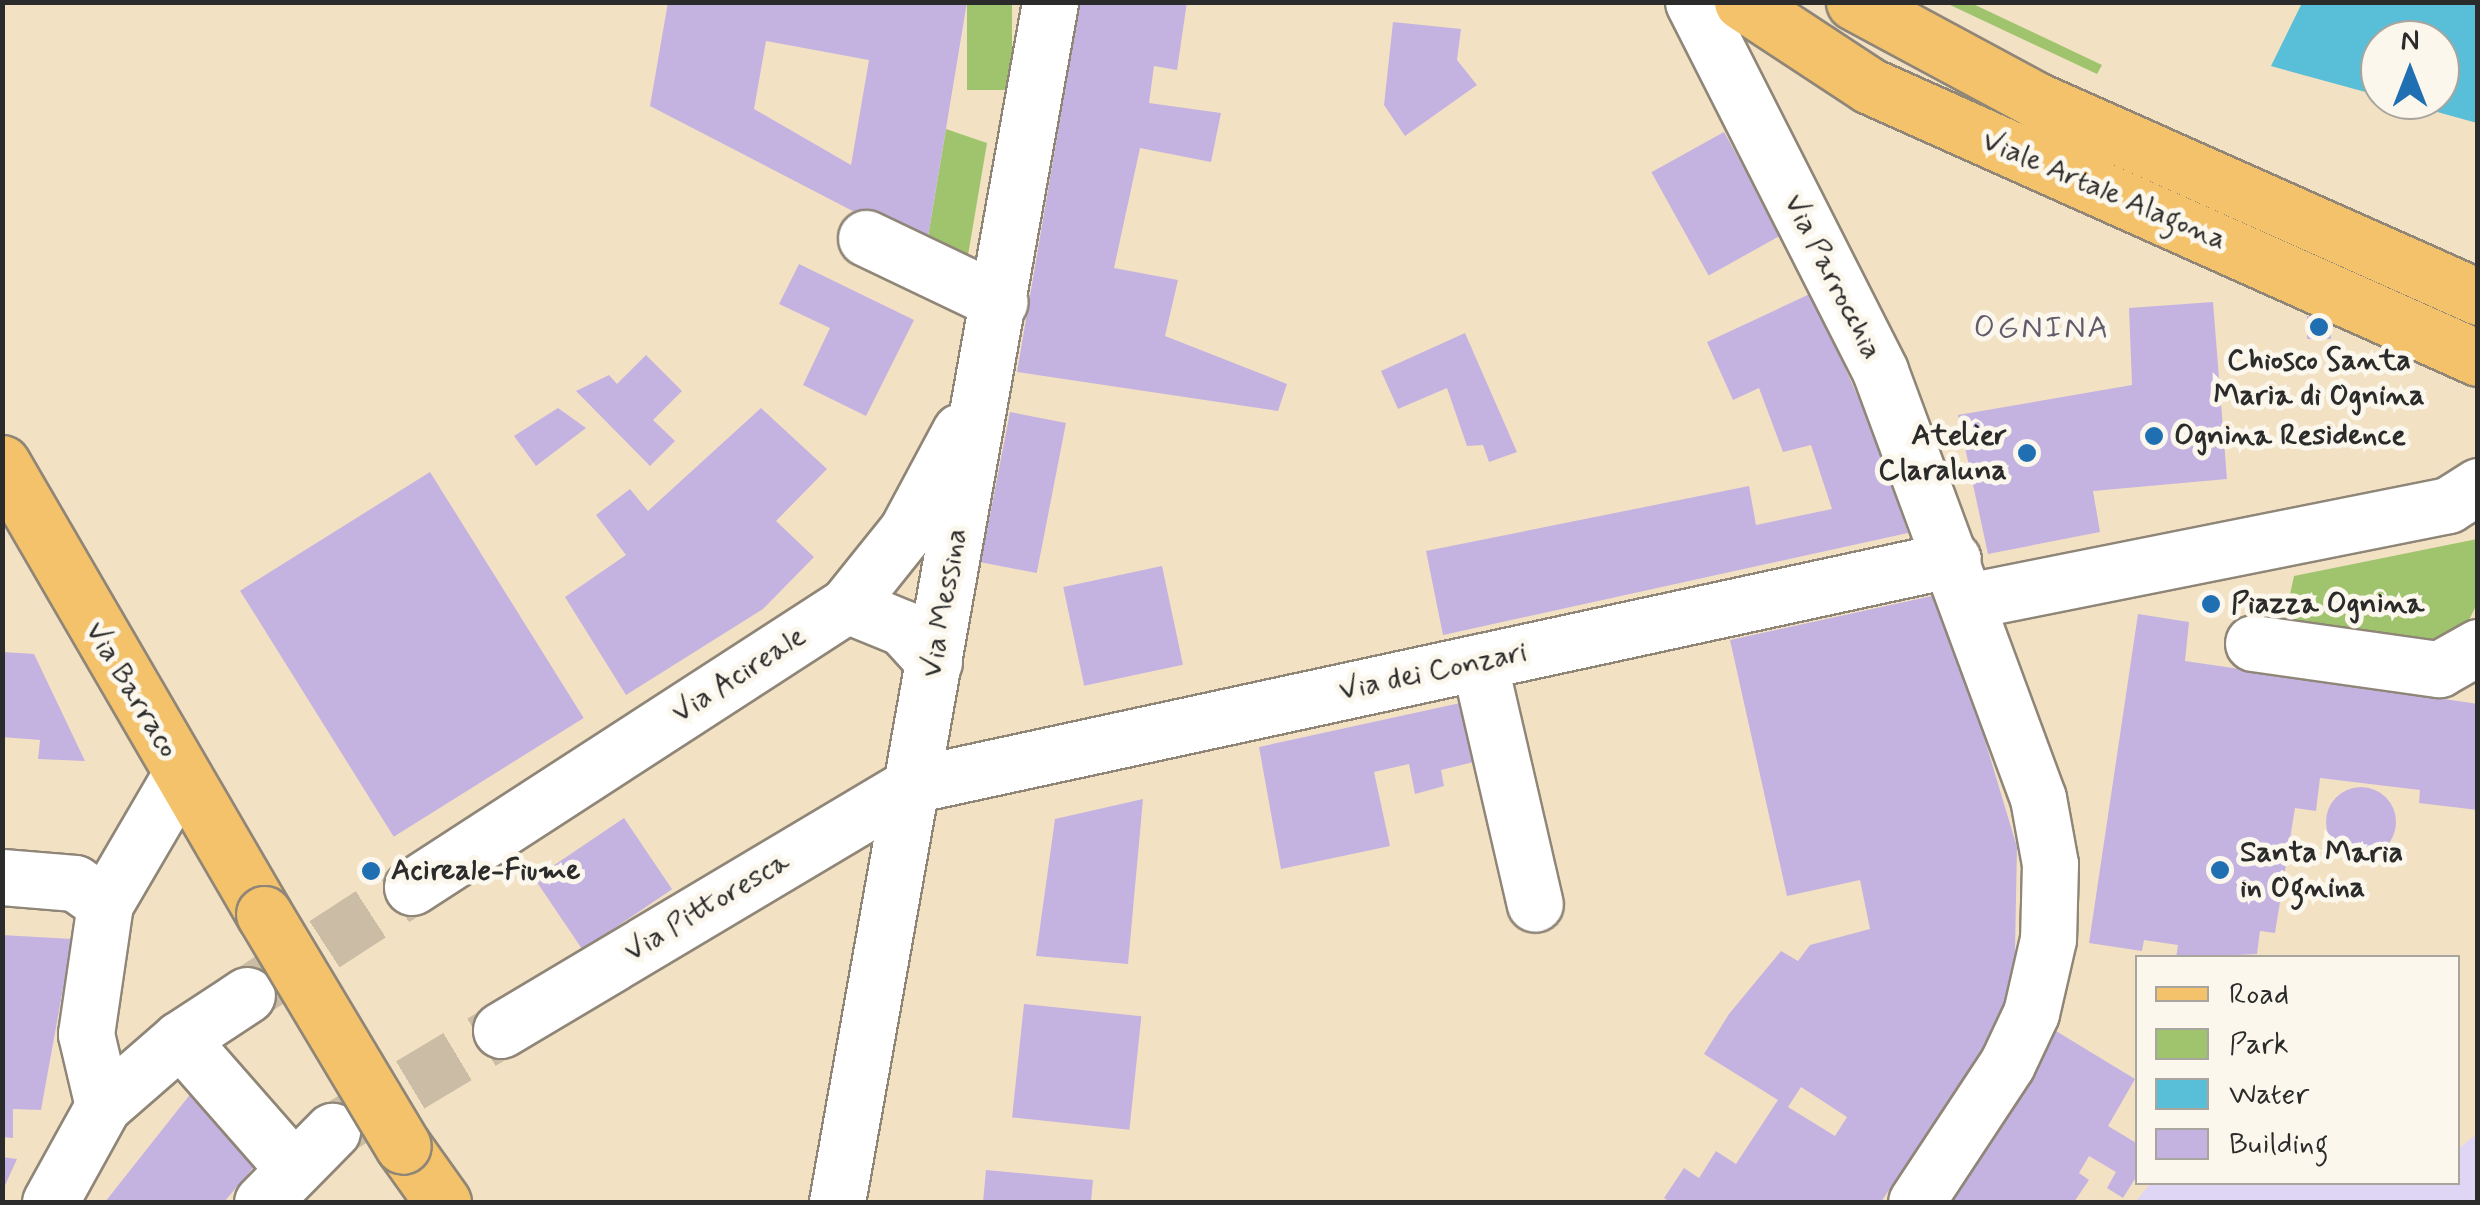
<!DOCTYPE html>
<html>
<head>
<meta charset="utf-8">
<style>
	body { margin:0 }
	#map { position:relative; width:2480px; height:1205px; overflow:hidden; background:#f3e1c4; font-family:Mynerve,sans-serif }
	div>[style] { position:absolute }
	.built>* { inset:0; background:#dfd5f5 }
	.green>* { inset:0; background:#a0c46e; transform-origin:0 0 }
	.water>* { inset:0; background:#59bed7 }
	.building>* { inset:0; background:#c4b3e1; transform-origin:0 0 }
	.round { border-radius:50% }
	.minor-tunnel>* { height:55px; margin-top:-27.5px; transform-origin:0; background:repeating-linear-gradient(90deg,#cbbda5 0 55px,transparent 0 83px) }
	.roads { filter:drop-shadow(2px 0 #8f8678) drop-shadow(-2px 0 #8f8678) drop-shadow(0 2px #8f8678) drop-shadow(0 -2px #8f8678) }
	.minor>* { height:55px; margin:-27.5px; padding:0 27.5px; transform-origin:27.5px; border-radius:27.5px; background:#fff }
	.major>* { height:55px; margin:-27.5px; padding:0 27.5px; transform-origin:27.5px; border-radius:27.5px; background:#f4c26a }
	.bridges { filter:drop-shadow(2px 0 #8f8678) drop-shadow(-2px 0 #8f8678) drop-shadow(0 2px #8f8678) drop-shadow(0 -2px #8f8678) }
	.major-bridge>* { height:55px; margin:-27.5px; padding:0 27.5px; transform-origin:27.5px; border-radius:27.5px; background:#f4c26a }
	.dots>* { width:28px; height:28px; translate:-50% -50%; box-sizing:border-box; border:5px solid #fbf7ec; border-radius:50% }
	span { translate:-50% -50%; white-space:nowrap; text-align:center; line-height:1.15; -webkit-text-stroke:10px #fbf7ec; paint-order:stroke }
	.street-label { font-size:30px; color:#2b2b2b }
	.poi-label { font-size:30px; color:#2b2b2b; font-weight:700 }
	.right { translate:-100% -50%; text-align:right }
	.left { translate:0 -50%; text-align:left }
	.neighbourhood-label { font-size:32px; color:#615b6b; letter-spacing:2.5px }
	.frame { position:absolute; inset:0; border:5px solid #2b2b2b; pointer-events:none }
	.legend { position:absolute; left:2135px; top:955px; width:325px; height:230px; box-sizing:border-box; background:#fbf7ec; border:2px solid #a8a59f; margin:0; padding:12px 18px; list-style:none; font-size:30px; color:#2b2b2b }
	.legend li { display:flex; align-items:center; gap:20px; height:50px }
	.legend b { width:50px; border:2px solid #a8a59f }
	.north { position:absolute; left:2360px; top:20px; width:100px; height:100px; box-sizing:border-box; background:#fbf7ec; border:2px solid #a8a59f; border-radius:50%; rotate:0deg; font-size:28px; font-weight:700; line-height:40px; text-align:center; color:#2b2b2b }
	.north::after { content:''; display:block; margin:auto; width:35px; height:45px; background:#1f6fb2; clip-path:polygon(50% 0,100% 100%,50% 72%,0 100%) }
</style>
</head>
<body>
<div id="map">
	<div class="built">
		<div style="clip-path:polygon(2477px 1134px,2477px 1202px,2135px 1202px,2151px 1183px,2458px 1182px,2458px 1149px)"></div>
	</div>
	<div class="green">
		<div style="left:967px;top:3px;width:45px;height:87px"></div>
		<div style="clip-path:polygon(1971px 3px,2102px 65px,2097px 74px,1948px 4px)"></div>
		<div style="clip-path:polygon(946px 129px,987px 143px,966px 267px,926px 249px)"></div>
		<div style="clip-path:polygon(2477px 539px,2477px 604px,2466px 626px,2430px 652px,2282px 631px,2294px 576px)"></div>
	</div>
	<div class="water">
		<div style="clip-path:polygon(2302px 3px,2477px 3px,2477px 123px,2394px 100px,2440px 100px,2440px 40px,2380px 40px,2380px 96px,2271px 66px)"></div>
	</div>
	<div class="building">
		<div style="clip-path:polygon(evenodd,668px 2px,967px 2px,926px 249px,650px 106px,668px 2px,766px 41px,869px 60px,851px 165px,754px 109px,766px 41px)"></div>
		<div style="clip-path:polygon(1080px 2px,1187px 2px,1177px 70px,1154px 66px,1149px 103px,1221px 113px,1211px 162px,1140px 148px,1114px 268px,1178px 280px,1165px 336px,1287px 384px,1278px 411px,1017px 372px)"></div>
		<div style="clip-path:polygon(1393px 22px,1461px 29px,1457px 60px,1477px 85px,1405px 136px,1384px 105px)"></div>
		<div style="left:1724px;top:132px;width:118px;height:83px;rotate:61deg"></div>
		<div style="clip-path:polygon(799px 264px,914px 320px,866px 416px,803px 385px,830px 328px,779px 304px)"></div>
		<div style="clip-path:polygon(1812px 293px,1873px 431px,1908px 533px,1443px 635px,1426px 551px,1749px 486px,1756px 525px,1832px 509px,1811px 445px,1783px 452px,1759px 388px,1733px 400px,1707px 342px)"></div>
		<div style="clip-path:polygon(2213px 302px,2227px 479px,2093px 491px,2100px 532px,1988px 554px,1958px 415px,2132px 385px,2129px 308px)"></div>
		<div style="left:2307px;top:316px;width:24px;height:23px"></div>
		<div style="clip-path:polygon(1465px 333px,1517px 452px,1489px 462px,1483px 445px,1467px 446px,1447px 388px,1398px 409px,1381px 371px)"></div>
		<div style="clip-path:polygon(646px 355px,682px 391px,653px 420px,675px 441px,650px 466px,576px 391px,609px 375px,617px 384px)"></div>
		<div style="clip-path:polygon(558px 408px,586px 428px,536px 466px,514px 436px)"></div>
		<div style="clip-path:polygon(761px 408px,827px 469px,776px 521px,814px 557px,763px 609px,626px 695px,565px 597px,626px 555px,596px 515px,630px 489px,648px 511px)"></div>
		<div style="left:1010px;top:412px;width:57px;height:153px;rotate:11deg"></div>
		<div style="left:430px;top:472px;width:290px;height:224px;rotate:58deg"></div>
		<div style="left:1162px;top:566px;width:101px;height:101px;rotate:78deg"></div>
		<div style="clip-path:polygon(evenodd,1941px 594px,2017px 847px,2014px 1003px,1881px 1202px,1670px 1202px,1664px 1198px,1684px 1168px,1699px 1178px,1716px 1151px,1736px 1164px,1778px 1100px,1704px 1054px,1729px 1014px,1781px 951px,1798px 961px,1810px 945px,1870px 929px,1860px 880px,1787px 896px,1730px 640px,1941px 594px,1801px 1087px,1847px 1117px,1835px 1136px,1788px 1107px,1801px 1087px)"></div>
		<div style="clip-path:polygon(2138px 614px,2189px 622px,2185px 661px,2478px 704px,2478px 810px,2419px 803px,2420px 790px,2320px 778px,2316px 811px,2295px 808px,2275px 933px,2260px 931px,2257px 954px,2176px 958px,2178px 945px,2144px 940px,2142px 951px,2089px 943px)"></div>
		<div style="clip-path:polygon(3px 652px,34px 654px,85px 761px,38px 759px,40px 740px,2px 737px)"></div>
		<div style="clip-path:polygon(1474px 700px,1486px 759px,1441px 770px,1444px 786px,1415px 794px,1409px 764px,1374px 772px,1390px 846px,1281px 869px,1259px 747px)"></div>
		<div class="round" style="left:2326px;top:787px;width:70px;height:70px"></div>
		<div style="clip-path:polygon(1143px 799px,1128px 964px,1036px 956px,1055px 819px)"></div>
		<div style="left:624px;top:818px;width:86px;height:108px;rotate:56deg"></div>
		<div style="clip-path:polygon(2px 935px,72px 939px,41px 1110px,13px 1109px,13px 1138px,2px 1137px)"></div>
		<div style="left:1024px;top:1004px;width:118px;height:114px;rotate:6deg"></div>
		<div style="clip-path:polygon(2056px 1031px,2135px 1079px,2108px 1126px,2138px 1144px,2138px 1174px,2123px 1198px,2107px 1188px,2116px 1172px,2089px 1156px,2079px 1173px,2089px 1180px,2074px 1202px,1947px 1202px)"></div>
		<div style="clip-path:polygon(192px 1092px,259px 1161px,224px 1202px,105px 1202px)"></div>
		<div style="clip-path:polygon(2px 1157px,17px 1159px,2px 1192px)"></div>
		<div style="clip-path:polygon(986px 1170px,1093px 1180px,1091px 1202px,983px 1202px)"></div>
	</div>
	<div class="minor-tunnel">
		<div style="left:255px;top:989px;width:187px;rotate:-33deg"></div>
		<div style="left:339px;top:1127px;width:189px;rotate:-30.9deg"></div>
	</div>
	<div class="roads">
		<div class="minor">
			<div style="left:1693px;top:2px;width:414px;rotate:63.1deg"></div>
			<div style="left:1880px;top:371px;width:455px;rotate:69.7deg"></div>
			<div style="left:2038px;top:798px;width:67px;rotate:79.7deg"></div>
			<div style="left:2050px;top:864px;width:75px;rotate:91.5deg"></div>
			<div style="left:2048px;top:939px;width:76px;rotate:102.9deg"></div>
			<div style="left:2031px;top:1013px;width:56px;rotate:115.2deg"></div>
			<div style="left:2007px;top:1064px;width:165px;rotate:123.4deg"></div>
			<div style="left:866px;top:238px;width:148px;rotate:25.5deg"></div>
			<div style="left:1968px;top:601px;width:490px;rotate:-11.3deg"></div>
			<div style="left:2448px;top:505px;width:36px;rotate:-32deg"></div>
			<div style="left:847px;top:605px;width:61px;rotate:22.3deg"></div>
			<div style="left:903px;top:628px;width:46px;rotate:47.6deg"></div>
			<div style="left:2253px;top:643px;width:188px;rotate:8deg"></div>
			<div style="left:2439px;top:669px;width:45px;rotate:-29.4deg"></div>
			<div style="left:1479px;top:662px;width:248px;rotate:77deg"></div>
			<div style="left:2px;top:877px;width:73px;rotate:4.7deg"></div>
			<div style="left:75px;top:883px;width:37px;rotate:35deg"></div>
			<div style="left:412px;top:887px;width:518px;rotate:-32.95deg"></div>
			<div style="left:847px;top:605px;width:96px;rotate:-51.3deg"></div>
			<div style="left:907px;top:530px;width:112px;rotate:-61.8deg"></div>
			<div style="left:501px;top:1030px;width:478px;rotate:-30.8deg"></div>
			<div style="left:912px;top:785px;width:1065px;rotate:-12.25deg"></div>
			<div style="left:180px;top:1039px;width:170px;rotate:48.8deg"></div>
			<div style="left:103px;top:1106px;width:74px;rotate:-103.3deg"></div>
			<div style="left:86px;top:1034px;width:131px;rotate:-81.7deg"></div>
			<div style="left:105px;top:904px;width:151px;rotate:-59.7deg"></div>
			<div style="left:50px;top:1202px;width:110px;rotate:-61.1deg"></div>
			<div style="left:103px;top:1106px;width:102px;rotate:-41deg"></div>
			<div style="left:180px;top:1039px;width:80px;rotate:-33.3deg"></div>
			<div style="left:262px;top:1202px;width:100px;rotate:-45.4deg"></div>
			<div style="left:837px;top:1202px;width:1219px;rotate:-79.93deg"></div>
		</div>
		<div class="major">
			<div style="left:1742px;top:2px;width:153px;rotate:33.3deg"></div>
			<div style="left:1870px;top:86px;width:666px;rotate:24.1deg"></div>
			<div style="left:1854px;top:2px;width:209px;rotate:28.3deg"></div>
			<div style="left:2038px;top:101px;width:482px;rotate:24deg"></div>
			<div style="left:2px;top:463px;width:522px;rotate:59.85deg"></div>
			<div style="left:403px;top:1146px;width:69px;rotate:54.5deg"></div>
		</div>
	</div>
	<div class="bridges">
		<div class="major-bridge">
			<div style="left:264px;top:914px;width:270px;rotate:59.1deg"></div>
		</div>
	</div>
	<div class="dots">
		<div style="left:2319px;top:327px;background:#1f6fb2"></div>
		<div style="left:2154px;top:436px;background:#1f6fb2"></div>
		<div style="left:2027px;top:453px;background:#1f6fb2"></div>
		<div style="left:2211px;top:604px;background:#1f6fb2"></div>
		<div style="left:2220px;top:870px;background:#1f6fb2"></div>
		<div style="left:371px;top:871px;background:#1f6fb2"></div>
	</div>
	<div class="street-label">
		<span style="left:2104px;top:191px;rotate:23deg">Viale Artale Alagona</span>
		<span style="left:1832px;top:277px;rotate:63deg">Via Parrocchia</span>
		<span style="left:945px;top:603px;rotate:-80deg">Via Messina</span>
		<span style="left:1433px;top:672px;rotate:-12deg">Via dei Conzari</span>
		<span style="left:739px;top:675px;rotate:-33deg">Via Acireale</span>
		<span style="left:131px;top:690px;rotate:59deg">Via Barraco</span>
		<span style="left:707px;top:907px;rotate:-31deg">Via Pittoresca</span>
	</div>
	<div class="poi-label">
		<span style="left:2319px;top:378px">Chiosco Santa<br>Maria di Ognina</span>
		<span class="right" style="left:2007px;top:453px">Atelier<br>Claraluna</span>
		<span class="left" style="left:2174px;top:436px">Ognina Residence</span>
		<span class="left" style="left:2231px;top:604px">Piazza Ognina</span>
		<span class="left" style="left:2240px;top:870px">Santa Maria<br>in Ognina</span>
		<span class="left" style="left:391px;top:871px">Acireale-Fiume</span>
	</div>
	<div class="neighbourhood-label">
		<span style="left:2042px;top:328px">OGNINA</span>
	</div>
	<div class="frame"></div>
	<ul class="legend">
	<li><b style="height:12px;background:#f4c26a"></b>Road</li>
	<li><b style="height:28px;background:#a0c46e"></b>Park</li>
	<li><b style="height:28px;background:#59bed7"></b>Water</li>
	<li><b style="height:28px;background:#c4b3e1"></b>Building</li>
	</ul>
	<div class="north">N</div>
</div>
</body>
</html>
